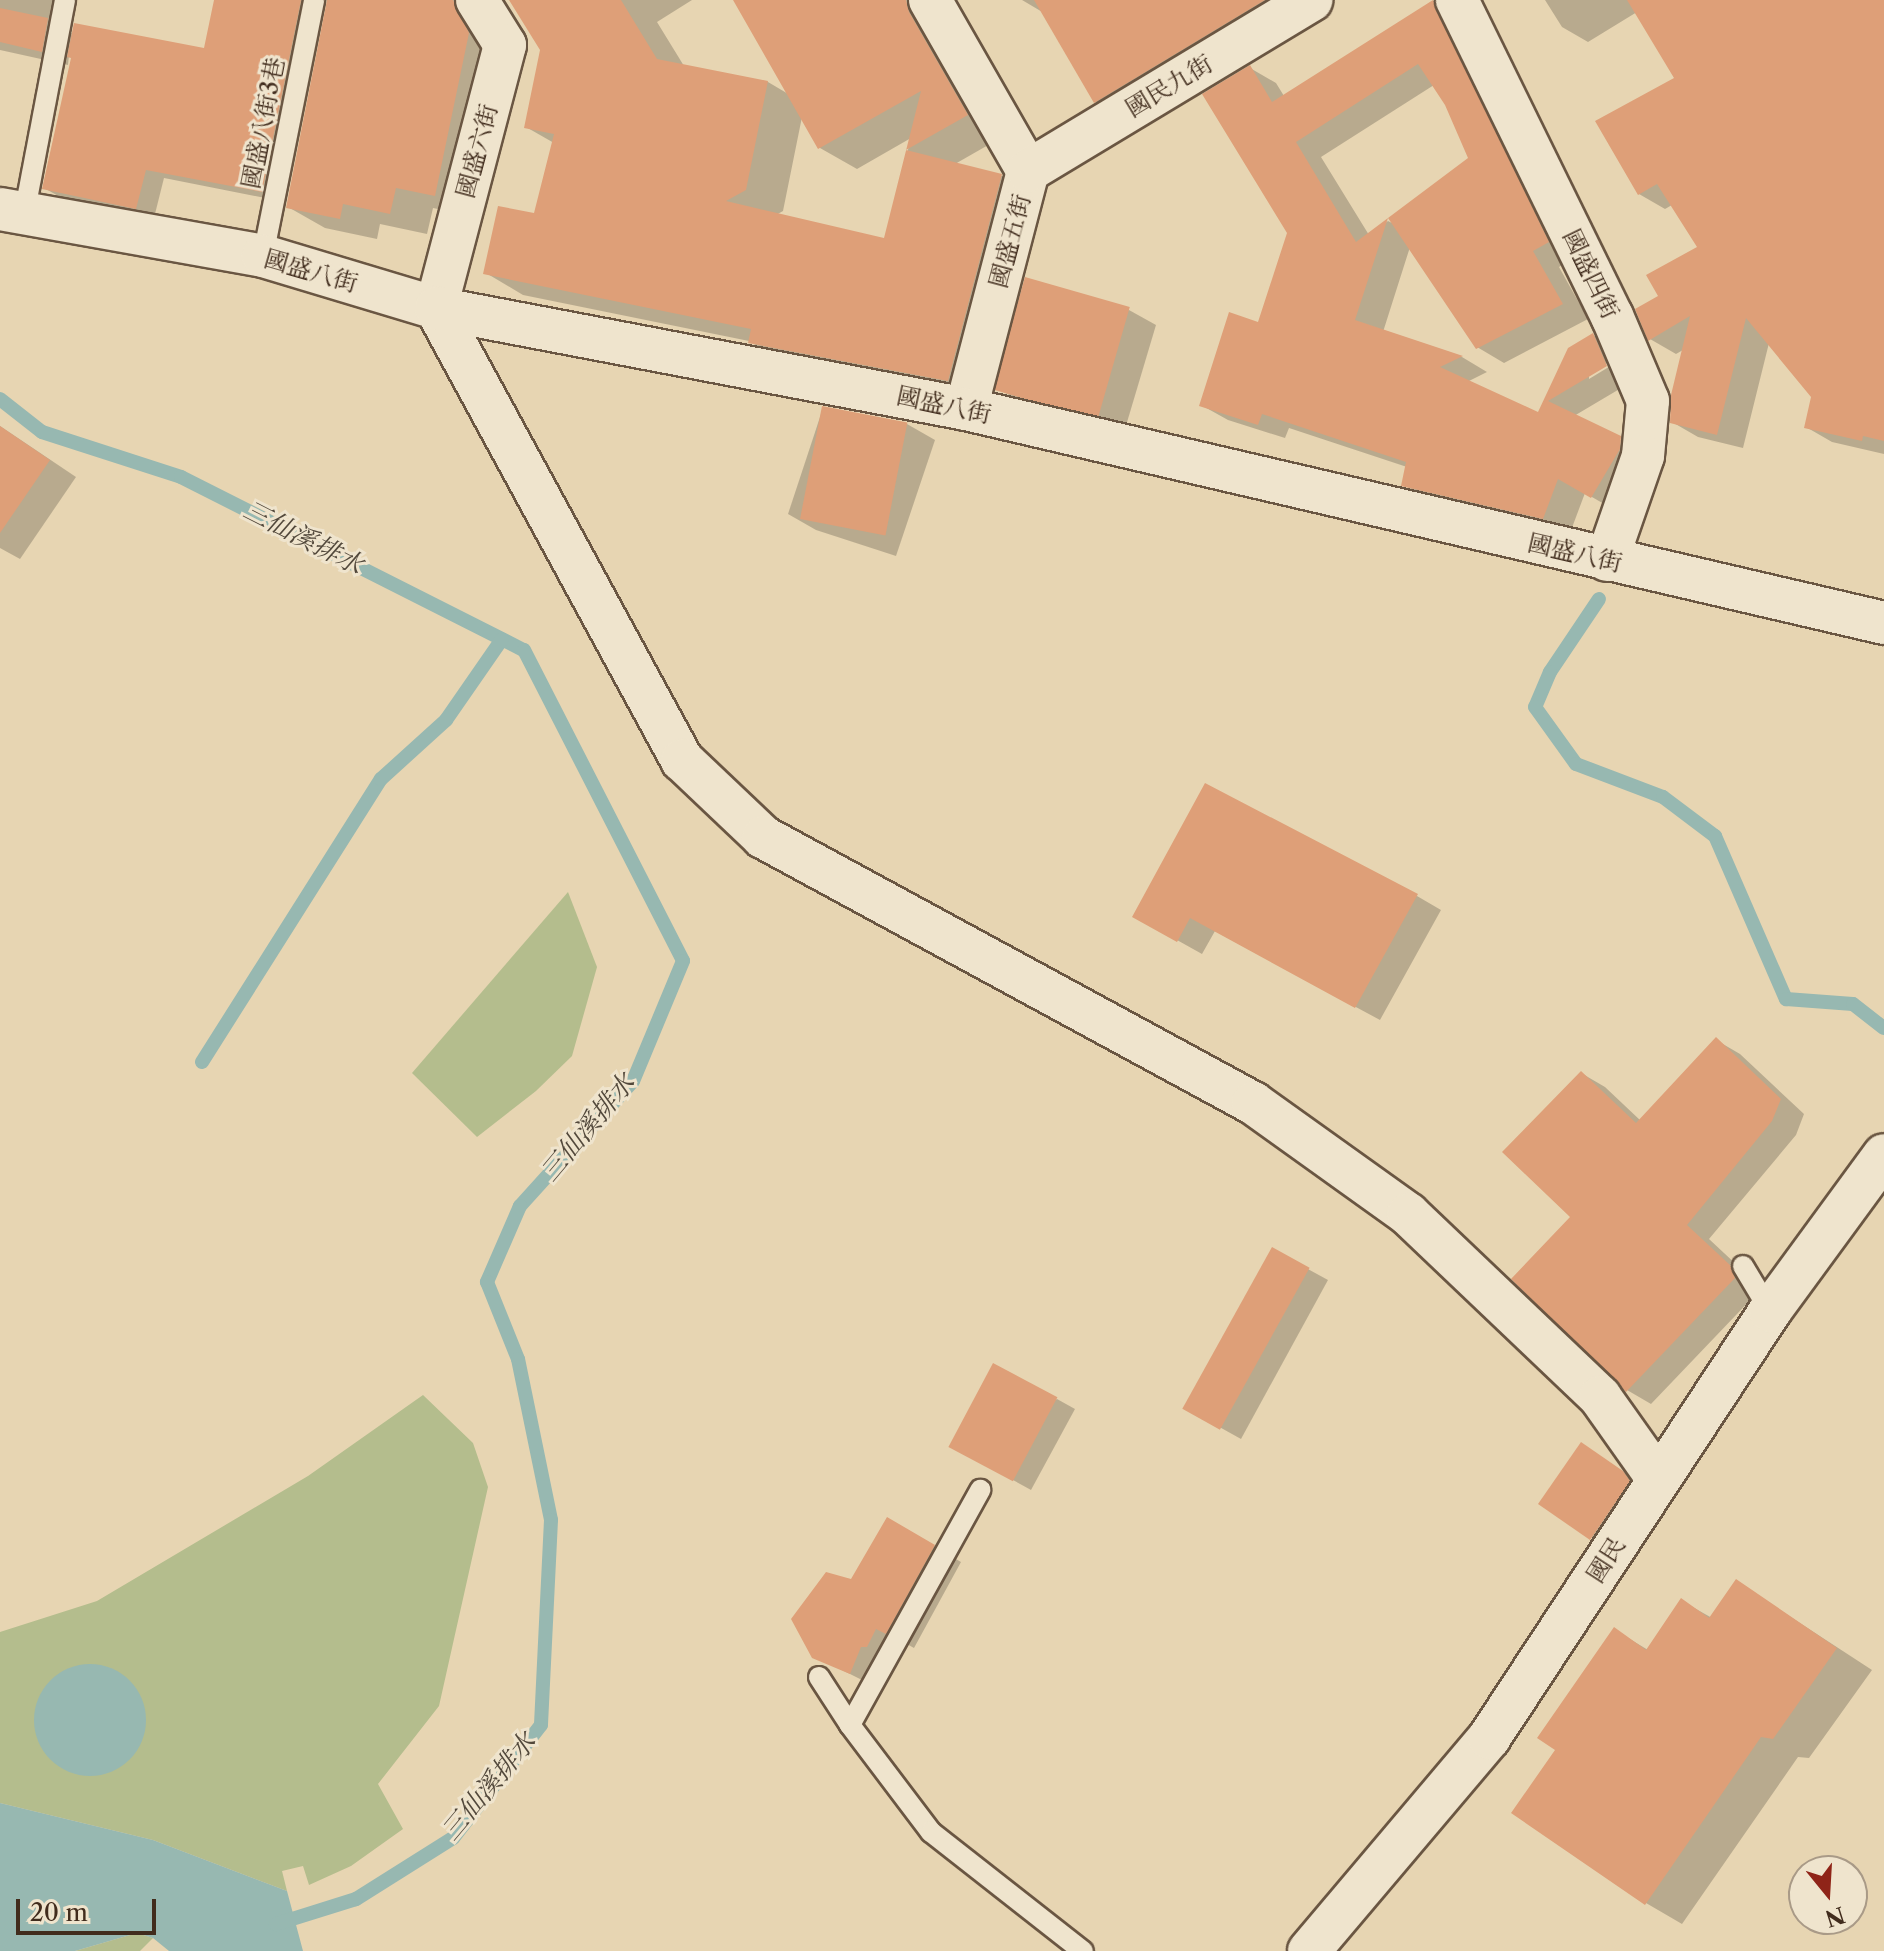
<!DOCTYPE html>
<html>
<head>
<meta charset="utf-8">
<style>
	body { margin:0 }
	#map { position:relative; width:1884px; height:1951px; overflow:hidden; background:#e7d5b2; font-family:"Libre Caslon Text","Noto Serif TC",serif }
	div>[style] { position:absolute }
	.green>* { inset:0; background:#b4bd8d }
	.water>* { inset:0; background:#97b8b1 }
	.round { border-radius:50% }
	.shadow>* { inset:0; background:#0003; transform-origin:0 0 }
	.stream>* { height:14px; margin:-7px; padding:0 7px; transform-origin:7px; border-radius:7px; background:#97b8b1 }
	.building>* { inset:0; background:#de9f78; transform-origin:0 0 }
	.roads { filter:drop-shadow(2px 0 #6a5642) drop-shadow(-2px 0 #6a5642) drop-shadow(0 2px #6a5642) drop-shadow(0 -2px #6a5642) }
	.lane>* { height:20px; margin:-10px; padding:0 10px; transform-origin:10px; border-radius:10px; background:#efe4cd }
	.street>* { height:42px; margin:-21px; padding:0 21px; transform-origin:21px; border-radius:21px; background:#efe4cd }
	span { translate:-50% -50%; white-space:nowrap; text-align:center; line-height:1.15; -webkit-text-stroke:6px #efe4cd; paint-order:stroke }
	.street-label { font-size:24px; color:#412c1d }
	.water-label { font-size:26px; color:#52483b; font-style:italic }
	.north { position:absolute; left:1788px; top:1855px; width:80px; height:80px; box-sizing:border-box; background:#efe4cd; border:2px solid #a99a87; border-radius:50%; rotate:162deg; font-size:22px; font-weight:700; line-height:32px; text-align:center; color:#412c1d }
	.north::after { content:''; display:block; margin:auto; width:28px; height:36px; background:#8f2418; clip-path:polygon(50% 0,100% 100%,50% 72%,0 100%) }
	.scale { position:absolute; left:16px; top:1899px; width:140px; height:36px; box-sizing:border-box; border:4px solid #412c1d; border-top:0; padding-left:10px; font-size:24px; line-height:28px; white-space:nowrap; color:#412c1d; -webkit-text-stroke:6px #efe4cd; paint-order:stroke }
</style>
</head>
<body>
<div id="map">
	<div class="green">
		<div style="clip-path:polygon(568px 892px,597px 967px,572px 1056px,536px 1091px,477px 1137px,412px 1073px)"></div>
		<div style="clip-path:polygon(423px 1395px,473px 1443px,488px 1487px,439px 1706px,378px 1784px,403px 1829px,351px 1866px,309px 1885px,303px 1866px,282px 1871px,287px 1891px,153px 1840px,0 1803px,0 1632px,97px 1601px,308px 1476px)"></div>
		<div style="clip-path:polygon(137px 1933px,153px 1938px,140px 1951px,75px 1951px)"></div>
	</div>
	<div class="water">
		<div class="round" style="left:34px;top:1664px;width:112px;height:112px"></div>
		<div style="clip-path:polygon(0 1803px,153px 1840px,287px 1891px,303px 1951px,169px 1951px,153px 1938px,137px 1933px,75px 1951px,0 1951px)"></div>
	</div>
	<div class="shadow">
		<div style="clip-path:polygon(0 0,72px 0,65px 30px,74px 34px,205px 50px,216px 0,313px 0,280px 201px,164px 178px,154px 218px,62px 198px,44px 188px,73px 59px,69px 55px,68px 65px,0 50px)"></div>
		<div style="clip-path:polygon(328px 0,504px 0,472px 216px,433px 208px,427px 234px,380px 224px,377px 239px,325px 228px,288px 207px)"></div>
		<div style="clip-path:polygon(evenodd,511px 0,692px 0,657px 22px,684px 66px,768px 82px,790px 95px,735px 0,939px 0,1004px 136px,955px 164px,1002px 176px,1038px 198px,985px 401px,787px 363px,749px 341px,523px 295px,486px 273px,536px 216px,554px 143px,526px 127px,542px 49px,511px 0,802px 117px,820px 148px,857px 169px,911px 138px,885px 240px,776px 215px,783px 211px,802px 117px)"></div>
		<div style="clip-path:polygon(1022px 0,1315px 0,1121px 117px,1095px 102px,1044px 13px)"></div>
		<div style="clip-path:polygon(1545px 0,1884px 0,1884px 454px,1832px 442px,1806px 427px,1813px 397px,1769px 343px,1743px 448px,1698px 437px,1672px 422px,1683px 350px,1676px 354px,1650px 339px,1661px 297px,1700px 247px,1672px 205px,1665px 209px,1639px 194px,1677px 78px,1637px 12px,1588px 42px,1562px 27px)"></div>
		<div style="clip-path:polygon(evenodd,1433px 3px,1460px 18px,1574px 257px,1559px 267px,1588px 319px,1504px 363px,1477px 347px,1410px 247px,1383px 332px,1462px 357px,1487px 372px,1467px 382px,1539px 415px,1569px 349px,1593px 335px,1620px 351px,1633px 381px,1574px 416px,1647px 454px,1618px 512px,1585px 493px,1570px 533px,1430px 500px,1404px 485px,1407px 467px,1289px 428px,1285px 438px,1228px 420px,1201px 405px,1260px 324px,1289px 233px,1250px 68px,1276px 83px,1284px 96px,1433px 3px,1434px 85px,1447px 104px,1471px 159px,1396px 225px,1388px 221px,1369px 235px,1321px 157px,1434px 85px,1433px 3px,1614px 359px,1617px 362px,1589px 379px,1589px 374px,1614px 359px)"></div>
		<div style="clip-path:polygon(1129px 310px,1156px 325px,1125px 429px,1026px 404px,998px 389px)"></div>
		<div style="clip-path:polygon(823px 408px,907px 424px,935px 440px,896px 556px,816px 530px,788px 514px)"></div>
		<div style="clip-path:polygon(0 426px,76px 477px,20px 559px,0 548px)"></div>
		<div style="clip-path:polygon(1417px 896px,1441px 910px,1380px 1020px,1215px 931px,1202px 954px,1134px 916px)"></div>
		<div style="clip-path:polygon(1716px 1040px,1740px 1054px,1804px 1114px,1796px 1135px,1709px 1239px,1754px 1281px,1758px 1292px,1651px 1404px,1627px 1390px,1573px 1217px,1581px 1073px,1605px 1087px,1641px 1121px)"></div>
		<div style="clip-path:polygon(1273px 1250px,1328px 1280px,1241px 1439px,1205px 1419px)"></div>
		<div style="clip-path:polygon(1057px 1399px,1075px 1409px,1031px 1490px,969px 1456px)"></div>
		<div style="left:1582px;top:1444px;width:72px;height:72px;rotate:34deg"></div>
		<div style="clip-path:polygon(888px 1519px,961px 1562px,914px 1648px,905px 1643px,878px 1688px,814px 1656px)"></div>
		<div style="clip-path:polygon(1737px 1582px,1872px 1670px,1809px 1758px,1798px 1757px,1682px 1924px,1646px 1903px,1558px 1750px,1615px 1630px,1648px 1650px,1682px 1601px,1712px 1618px)"></div>
	</div>
	<div class="stream">
		<div style="left:0;top:399px;width:53px;rotate:38.2deg"></div>
		<div style="left:42px;top:432px;width:146px;rotate:17.9deg"></div>
		<div style="left:181px;top:477px;width:384px;rotate:26.8deg"></div>
		<div style="left:524px;top:650px;width:349px;rotate:62.9deg"></div>
		<div style="left:683px;top:961px;width:130px;rotate:112.6deg"></div>
		<div style="left:633px;top:1081px;width:169px;rotate:132.1deg"></div>
		<div style="left:520px;top:1206px;width:83px;rotate:113.5deg"></div>
		<div style="left:487px;top:1282px;width:83px;rotate:68.1deg"></div>
		<div style="left:518px;top:1359px;width:164px;rotate:78.4deg"></div>
		<div style="left:551px;top:1520px;width:205px;rotate:92.8deg"></div>
		<div style="left:541px;top:1725px;width:143px;rotate:127.9deg"></div>
		<div style="left:453px;top:1838px;width:115px;rotate:147.8deg"></div>
		<div style="left:356px;top:1899px;width:84px;rotate:162.6deg"></div>
		<div style="left:1599px;top:599px;width:88px;rotate:123.9deg"></div>
		<div style="left:1550px;top:672px;width:38px;rotate:113deg"></div>
		<div style="left:1535px;top:707px;width:70px;rotate:54.3deg"></div>
		<div style="left:1576px;top:764px;width:93px;rotate:20.8deg"></div>
		<div style="left:1663px;top:797px;width:65px;rotate:36.9deg"></div>
		<div style="left:1715px;top:836px;width:178px;rotate:66.5deg"></div>
		<div style="left:1786px;top:999px;width:67px;rotate:4.3deg"></div>
		<div style="left:1853px;top:1004px;width:39px;rotate:38deg"></div>
		<div style="left:202px;top:1062px;width:335px;rotate:-57.7deg"></div>
		<div style="left:381px;top:779px;width:88px;rotate:-42.2deg"></div>
		<div style="left:446px;top:720px;width:98px;rotate:-55.3deg"></div>
	</div>
	<div class="building">
		<div style="clip-path:polygon(214px 0,301px 0,262px 192px,146px 170px,136px 209px,42px 189px,71px 58px,67px 57px,74px 23px,204px 48px)"></div>
		<div style="clip-path:polygon(327px 0,453px 0,469px 33px,435px 196px,396px 188px,390px 214px,343px 204px,340px 219px,286px 208px)"></div>
		<div style="clip-path:polygon(509px 0,621px 0,657px 59px,768px 81px,746px 190px,726px 201px,884px 238px,921px 91px,818px 149px,733px 0,906px 0,909px 12px,968px 115px,906px 150px,1002px 174px,948px 381px,748px 343px,751px 329px,483px 274px,498px 206px,534px 213px,554px 134px,524px 128px,540px 50px)"></div>
		<div style="clip-path:polygon(1034px 0,1265px 0,1094px 103px)"></div>
		<div style="clip-path:polygon(1433px 0,1549px 242px,1533px 251px,1563px 304px,1476px 349px,1388px 218px,1468px 158px,1445px 105px,1418px 64px,1296px 142px,1356px 242px,1388px 218px,1355px 320px,1463px 356px,1440px 367px,1538px 412px,1568px 348px,1593px 333px,1607px 366px,1548px 401px,1621px 436px,1620px 449px,1591px 498px,1558px 479px,1543px 519px,1401px 486px,1406px 462px,1262px 414px,1258px 425px,1199px 406px,1229px 312px,1258px 322px,1287px 233px,1202px 94px,1250px 65px,1272px 102px)"></div>
		<div style="clip-path:polygon(1627px 0,1884px 0,1884px 441px,1863px 436px,1862px 441px,1804px 428px,1811px 397px,1746px 318px,1717px 435px,1670px 423px,1671px 395px,1690px 316px,1648px 341px,1635px 309px,1658px 296px,1646px 275px,1697px 247px,1657px 184px,1638px 195px,1595px 121px,1674px 78px)"></div>
		<div style="clip-path:polygon(0 8px,48px 18px,42px 52px,0 42px)"></div>
		<div style="left:1025px;top:277px;width:109px;height:117px;rotate:16deg"></div>
		<div style="left:822px;top:406px;width:87px;height:115px;rotate:11deg"></div>
		<div style="clip-path:polygon(0 426px,50px 460px,0 533px)"></div>
		<div style="clip-path:polygon(1205px 783px,1418px 894px,1355px 1008px,1190px 918px,1177px 942px,1132px 917px)"></div>
		<div style="clip-path:polygon(1716px 1037px,1781px 1099px,1772px 1121px,1687px 1225px,1730px 1265px,1735px 1278px,1626px 1392px,1511px 1279px,1570px 1217px,1502px 1152px,1581px 1071px,1636px 1123px)"></div>
		<div style="left:1272px;top:1247px;width:43px;height:185px;rotate:29deg"></div>
		<div style="left:993px;top:1363px;width:73px;height:95px;rotate:28deg"></div>
		<div style="clip-path:polygon(1581px 1442px,1623px 1471px,1630px 1481px,1590px 1540px,1538px 1504px)"></div>
		<div style="clip-path:polygon(887px 1517px,935px 1545px,886px 1634px,876px 1629px,867px 1647px,861px 1647px,850px 1674px,812px 1658px,791px 1619px,826px 1572px,851px 1579px)"></div>
		<div style="clip-path:polygon(1736px 1579px,1837px 1648px,1773px 1739px,1761px 1737px,1645px 1905px,1511px 1813px,1555px 1750px,1537px 1738px,1614px 1627px,1646px 1650px,1681px 1598px,1709px 1618px)"></div>
	</div>
	<div class="roads">
		<div class="lane">
			<div style="left:24px;top:215px;width:219px;rotate:-79.2deg"></div>
			<div style="left:263px;top:256px;width:261px;rotate:-78.7deg"></div>
			<div style="left:1743px;top:1266px;width:52px;rotate:59deg"></div>
			<div style="left:819px;top:1677px;width:57px;rotate:57.1deg"></div>
			<div style="left:850px;top:1725px;width:134px;rotate:52.9deg"></div>
			<div style="left:931px;top:1832px;width:193px;rotate:38.1deg"></div>
			<div style="left:850px;top:1725px;width:269px;rotate:-61deg"></div>
		</div>
		<div class="street">
			<div style="left:477px;top:0;width:53px;rotate:58.1deg"></div>
			<div style="left:505px;top:45px;width:272px;rotate:104.7deg"></div>
			<div style="left:436px;top:308px;width:515px;rotate:61.44deg"></div>
			<div style="left:682px;top:760px;width:112px;rotate:43.5deg"></div>
			<div style="left:763px;top:837px;width:558px;rotate:28.5deg"></div>
			<div style="left:1253px;top:1103px;width:191px;rotate:35.6deg"></div>
			<div style="left:1408px;top:1214px;width:265px;rotate:43.6deg"></div>
			<div style="left:1600px;top:1397px;width:100px;rotate:54.7deg"></div>
			<div style="left:930px;top:0;width:197px;rotate:60.2deg"></div>
			<div style="left:1028px;top:171px;width:246px;rotate:104.6deg"></div>
			<div style="left:1457px;top:0;width:352px;rotate:63.9deg"></div>
			<div style="left:1612px;top:316px;width:92px;rotate:67deg"></div>
			<div style="left:1648px;top:401px;width:55px;rotate:95.2deg"></div>
			<div style="left:1643px;top:456px;width:110px;rotate:109.1deg"></div>
			<div style="left:1028px;top:171px;width:331px;rotate:-31.1deg"></div>
			<div style="left:0;top:209px;width:267px;rotate:10.1deg"></div>
			<div style="left:263px;top:256px;width:181px;rotate:16.7deg"></div>
			<div style="left:436px;top:308px;width:540px;rotate:10.79deg"></div>
			<div style="left:966px;top:409px;width:943px;rotate:13.12deg"></div>
			<div style="left:1309px;top:1951px;width:279px;rotate:-49.8deg"></div>
			<div style="left:1489px;top:1738px;width:511px;rotate:-56.65deg"></div>
			<div style="left:1770px;top:1311px;width:193px;rotate:-53.8deg"></div>
		</div>
	</div>
	<div class="street-label">
		<span style="left:1169px;top:86px;rotate:-31deg">國民九街</span>
		<span style="left:263px;top:123px;rotate:-79deg">國盛八街3巷</span>
		<span style="left:477px;top:151px;rotate:-75deg">國盛六街</span>
		<span style="left:1010px;top:241px;rotate:-75deg">國盛五街</span>
		<span style="left:311px;top:271px;rotate:16deg">國盛八街</span>
		<span style="left:1591px;top:274px;rotate:64deg">國盛四街</span>
		<span style="left:944px;top:405px;rotate:12deg">國盛八街</span>
		<span style="left:1575px;top:553px;rotate:13deg">國盛八街</span>
		<span style="left:1606px;top:1560px;rotate:-57deg">國民</span>
	</div>
	<div class="water-label">
		<span style="left:303px;top:538px;rotate:27deg">三仙溪排水</span>
		<span style="left:588px;top:1128px;rotate:-50deg">三仙溪排水</span>
		<span style="left:489px;top:1787px;rotate:-50deg">三仙溪排水</span>
	</div>
	<div class="north">N</div>
	<div class="scale">20 m</div>
</div>
</body>
</html>
